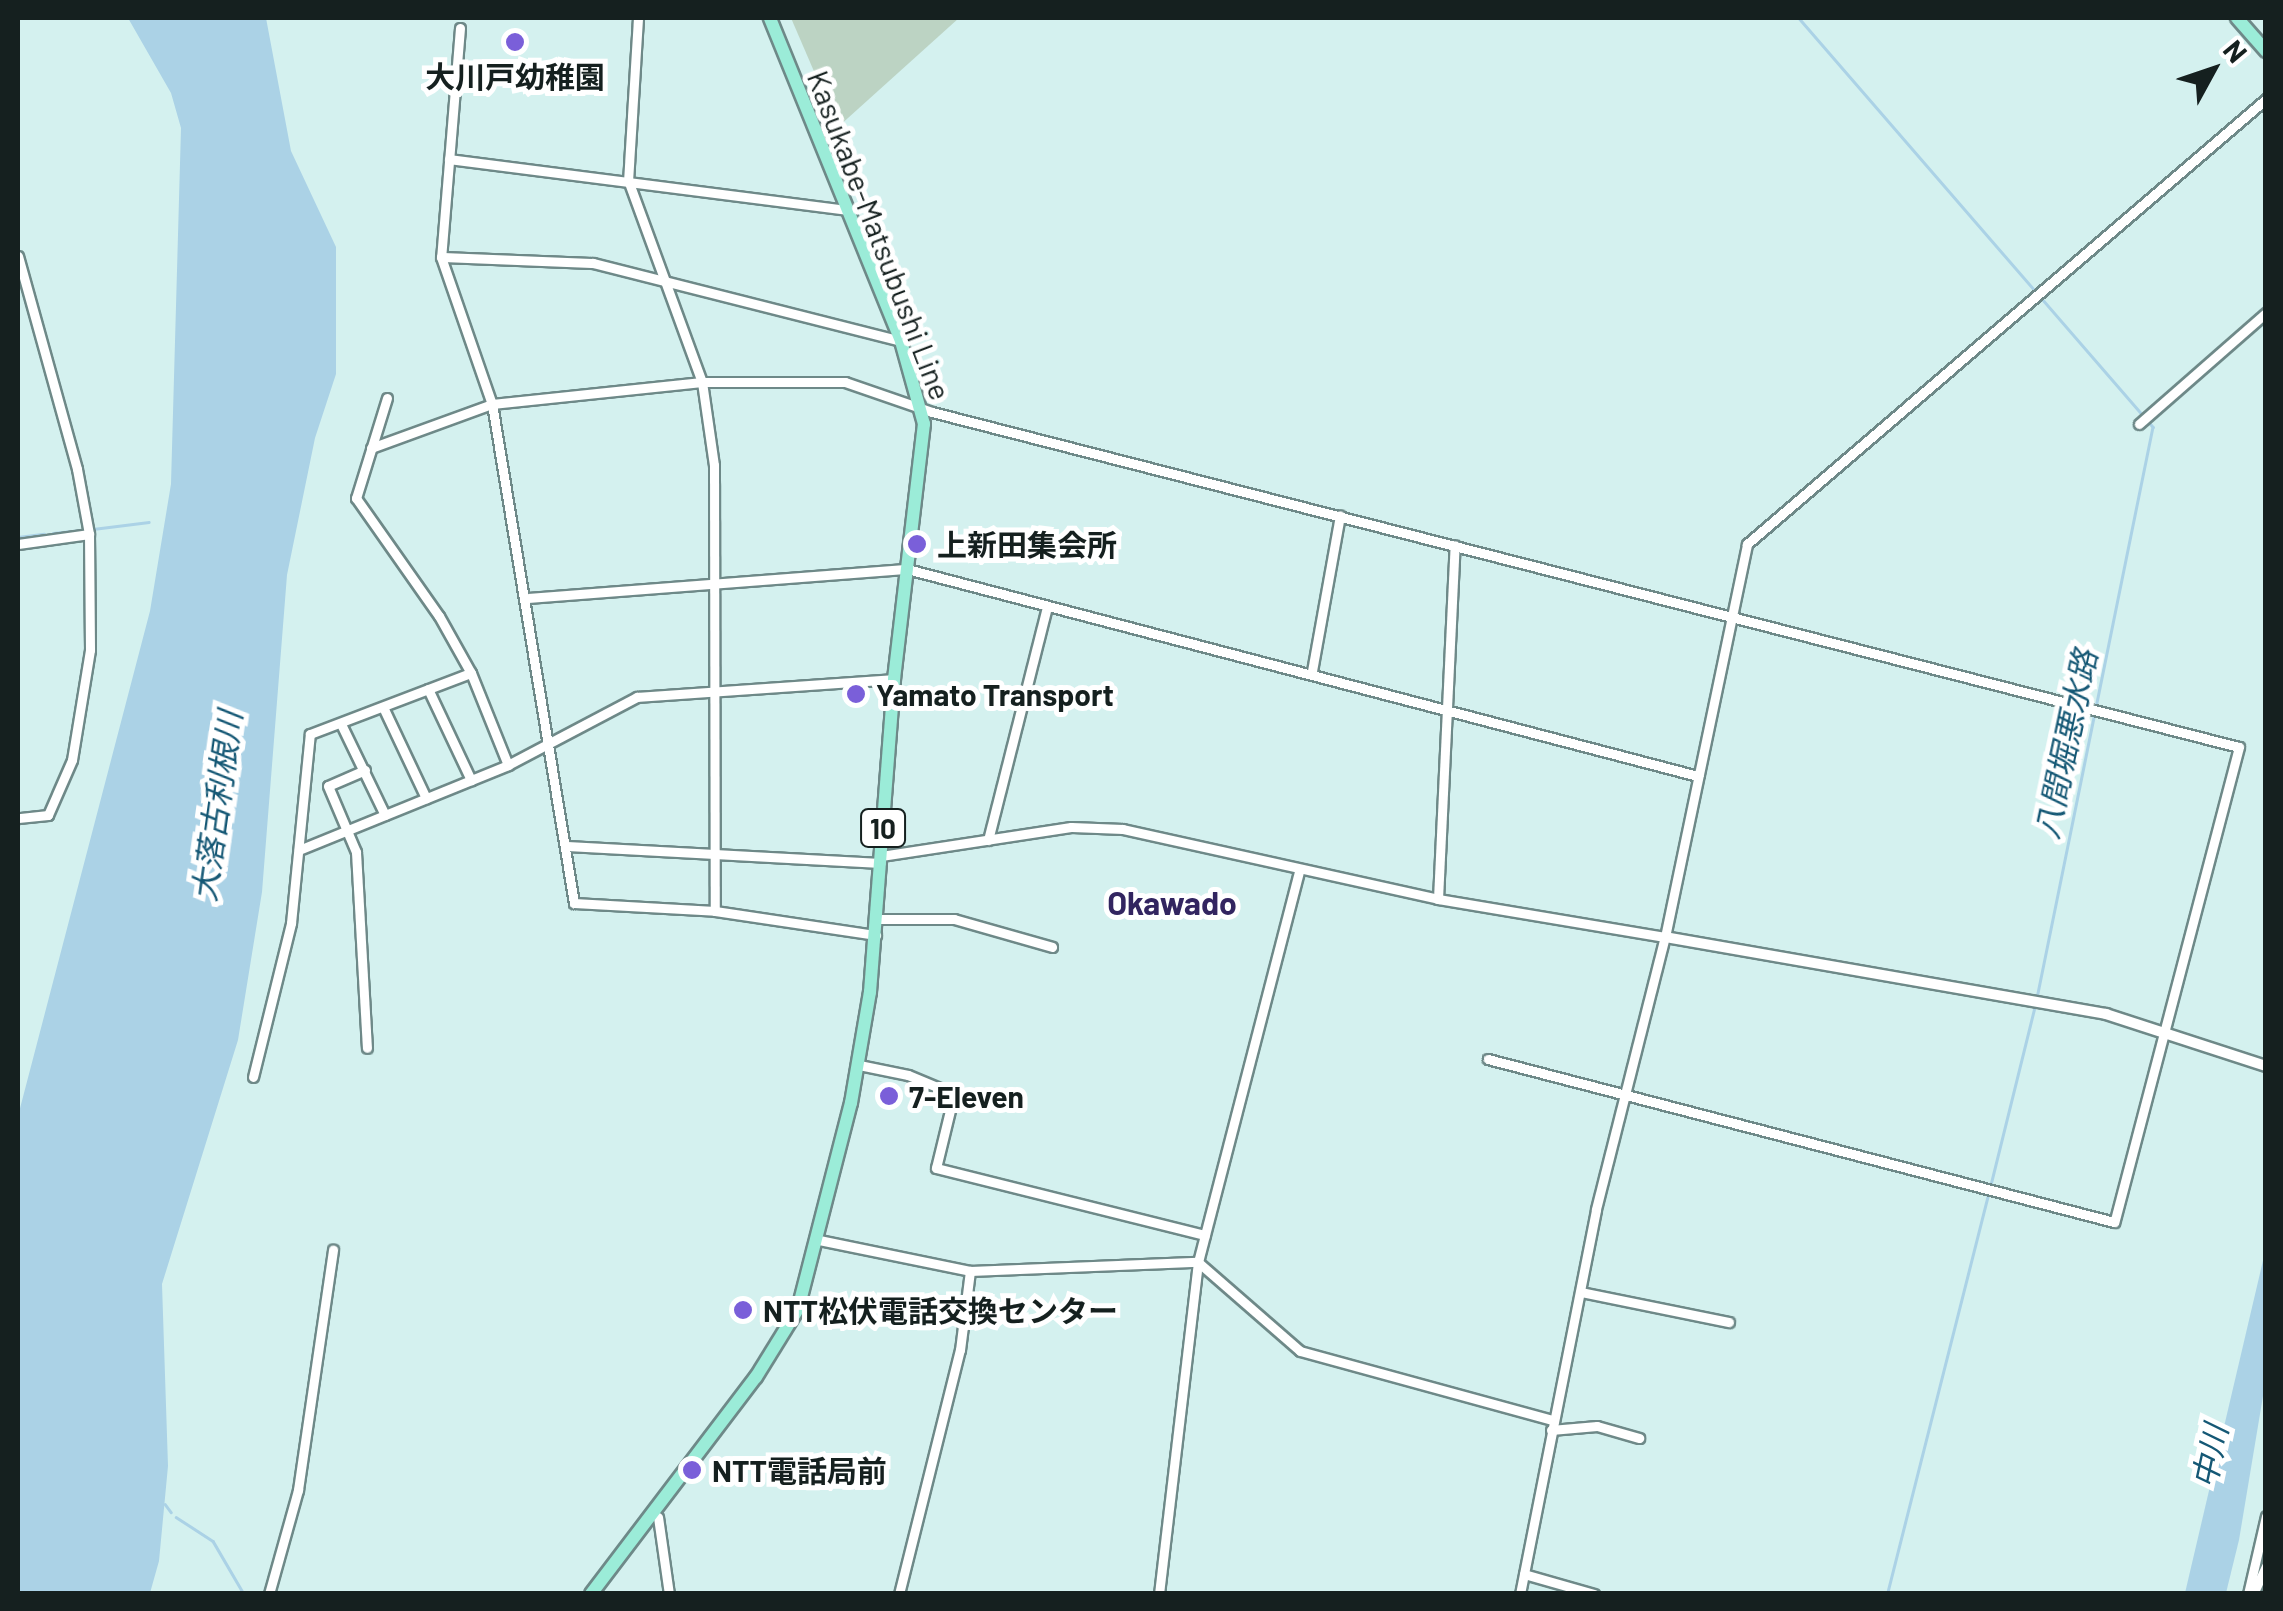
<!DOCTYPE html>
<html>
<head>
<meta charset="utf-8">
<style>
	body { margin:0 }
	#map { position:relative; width:2283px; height:1611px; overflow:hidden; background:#d4f1ef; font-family:Barlow,"Noto Sans JP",sans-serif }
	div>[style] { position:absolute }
	.green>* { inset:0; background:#bcd3c3 }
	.water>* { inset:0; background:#abd2e6 }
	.stream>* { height:2.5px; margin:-1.25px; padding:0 1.25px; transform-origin:1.25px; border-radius:1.25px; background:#abd2e6 }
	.roads { filter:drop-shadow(2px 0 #6e8988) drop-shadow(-2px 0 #6e8988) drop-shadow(0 2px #6e8988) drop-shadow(0 -2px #6e8988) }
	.minor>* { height:9px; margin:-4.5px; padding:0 4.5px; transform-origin:4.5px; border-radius:4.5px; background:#fff }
	.tertiary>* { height:10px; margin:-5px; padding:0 5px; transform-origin:5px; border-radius:5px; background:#fff }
	.primary>* { height:12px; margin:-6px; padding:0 6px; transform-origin:6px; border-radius:6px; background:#9becd8 }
	.dots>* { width:28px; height:28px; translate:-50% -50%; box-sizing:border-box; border:5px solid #fff; border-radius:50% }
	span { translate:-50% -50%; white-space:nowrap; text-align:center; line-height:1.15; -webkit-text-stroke:10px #fff; paint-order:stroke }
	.shield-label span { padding:2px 8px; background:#fff; border:2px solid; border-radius:8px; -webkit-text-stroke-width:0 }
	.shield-label { font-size:28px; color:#15201f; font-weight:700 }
	.poi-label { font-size:30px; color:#15201f; font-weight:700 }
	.left { translate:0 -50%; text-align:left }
	.street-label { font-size:30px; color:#15201f }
	.water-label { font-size:32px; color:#155875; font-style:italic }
	.neighbourhood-label { font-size:32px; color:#322560; font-weight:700 }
	.frame { position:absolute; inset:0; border:20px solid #15201f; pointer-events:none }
	.north { position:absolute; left:2163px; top:20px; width:100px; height:100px; -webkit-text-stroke:8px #fff; paint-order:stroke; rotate:50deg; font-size:28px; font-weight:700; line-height:40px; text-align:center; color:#15201f }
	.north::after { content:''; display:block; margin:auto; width:35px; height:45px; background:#15201f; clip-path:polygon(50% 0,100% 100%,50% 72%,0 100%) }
</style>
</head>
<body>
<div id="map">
	<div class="green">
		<div style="clip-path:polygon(791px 18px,959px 18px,838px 127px)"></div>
	</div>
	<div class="water">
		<div style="clip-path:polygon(128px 18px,266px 18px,291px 151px,336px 247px,336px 374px,315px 438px,287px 575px,262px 892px,238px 1040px,162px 1284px,168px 1466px,159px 1561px,150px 1593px,18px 1593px,18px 1116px,150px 611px,171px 484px,181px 128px,171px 93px)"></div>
		<div style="clip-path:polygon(2265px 1252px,2265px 1384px,2239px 1540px,2226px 1593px,2185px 1593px)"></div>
	</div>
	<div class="stream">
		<div style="left:1799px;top:18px;width:541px;rotate:49.12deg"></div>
		<div style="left:2153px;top:427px;width:583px;rotate:101.48deg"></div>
		<div style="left:93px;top:529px;width:56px;rotate:-7.1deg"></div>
		<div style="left:53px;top:533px;width:29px;rotate:-6deg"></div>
		<div style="left:18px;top:537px;width:26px;rotate:-7deg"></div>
		<div style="left:1990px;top:1187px;width:187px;rotate:-76.1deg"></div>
		<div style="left:165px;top:1504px;width:10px;rotate:53deg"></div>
		<div style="left:176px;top:1517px;width:44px;rotate:33deg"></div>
		<div style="left:213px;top:1541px;width:61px;rotate:59.7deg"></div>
		<div style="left:1887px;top:1594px;width:412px;rotate:-75.8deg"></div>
	</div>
	<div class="roads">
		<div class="minor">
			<div style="left:638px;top:18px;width:162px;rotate:93.5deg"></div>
			<div style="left:628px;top:180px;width:215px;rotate:69.9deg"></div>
			<div style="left:702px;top:382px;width:84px;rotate:81.8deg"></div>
			<div style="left:714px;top:465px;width:446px;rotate:89.9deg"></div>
			<div style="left:460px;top:28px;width:230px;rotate:94.7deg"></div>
			<div style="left:441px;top:257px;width:156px;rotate:70.9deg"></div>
			<div style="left:492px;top:404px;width:506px;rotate:80.67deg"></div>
			<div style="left:574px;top:903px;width:141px;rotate:3.2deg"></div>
			<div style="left:715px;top:911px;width:163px;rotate:8.5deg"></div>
			<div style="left:449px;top:159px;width:402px;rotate:7.3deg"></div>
			<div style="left:18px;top:256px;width:221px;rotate:74.5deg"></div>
			<div style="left:77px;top:469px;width:66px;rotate:79.5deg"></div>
			<div style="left:89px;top:534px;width:116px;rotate:89.5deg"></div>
			<div style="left:90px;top:650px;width:111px;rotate:99.3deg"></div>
			<div style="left:72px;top:760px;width:60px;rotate:113.6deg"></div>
			<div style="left:48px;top:815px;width:30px;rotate:174deg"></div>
			<div style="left:441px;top:257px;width:152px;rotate:2.3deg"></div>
			<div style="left:593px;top:263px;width:318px;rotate:14.2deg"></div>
			<div style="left:387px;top:398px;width:105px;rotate:107.2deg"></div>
			<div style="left:356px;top:498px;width:144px;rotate:54.9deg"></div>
			<div style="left:439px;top:616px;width:65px;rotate:60.7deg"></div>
			<div style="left:471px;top:673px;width:99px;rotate:68.1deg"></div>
			<div style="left:2139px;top:424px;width:169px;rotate:-41.2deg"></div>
			<div style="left:371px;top:448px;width:129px;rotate:-20deg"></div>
			<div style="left:492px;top:404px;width:211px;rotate:-6deg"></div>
			<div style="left:702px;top:382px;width:143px"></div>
			<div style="left:845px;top:382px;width:92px;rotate:19deg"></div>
			<div style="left:932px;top:412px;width:1349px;rotate:14.38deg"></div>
			<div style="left:2239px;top:747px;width:491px;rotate:104.7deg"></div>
			<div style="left:2114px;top:1222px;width:647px;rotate:-165.41deg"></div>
			<div style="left:18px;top:544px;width:72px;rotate:-8deg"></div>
			<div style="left:529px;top:598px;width:379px;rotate:-4.4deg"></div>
			<div style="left:907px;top:569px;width:818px;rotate:14.67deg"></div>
			<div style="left:1312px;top:671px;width:158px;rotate:-79.8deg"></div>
			<div style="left:428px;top:689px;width:101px;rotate:64.7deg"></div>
			<div style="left:383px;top:707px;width:101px;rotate:64.7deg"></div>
			<div style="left:341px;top:724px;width:101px;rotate:64.2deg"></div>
			<div style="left:365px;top:770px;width:40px;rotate:156.6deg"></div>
			<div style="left:328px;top:786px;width:72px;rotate:67deg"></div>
			<div style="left:356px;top:852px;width:196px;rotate:86.8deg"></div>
			<div style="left:988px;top:840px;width:241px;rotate:-75.8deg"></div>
			<div style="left:567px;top:846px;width:314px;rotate:3.1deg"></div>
			<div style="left:299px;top:850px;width:226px;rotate:-22.1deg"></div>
			<div style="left:508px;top:765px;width:146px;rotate:-27.8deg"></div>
			<div style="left:637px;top:697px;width:258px;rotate:-4deg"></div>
			<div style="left:881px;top:856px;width:192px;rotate:-8.7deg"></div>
			<div style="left:1071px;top:827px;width:52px;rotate:2.2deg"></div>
			<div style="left:1123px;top:829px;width:323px;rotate:12.5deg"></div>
			<div style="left:1438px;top:899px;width:230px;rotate:9.5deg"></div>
			<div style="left:1438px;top:899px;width:354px;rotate:-87.3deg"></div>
			<div style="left:877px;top:919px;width:77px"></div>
			<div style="left:954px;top:919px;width:102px;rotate:15.9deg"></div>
			<div style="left:859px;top:1065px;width:50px;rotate:11.5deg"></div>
			<div style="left:908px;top:1075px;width:50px;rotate:22.4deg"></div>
			<div style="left:954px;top:1094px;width:76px;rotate:103.7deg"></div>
			<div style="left:936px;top:1168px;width:277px;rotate:14deg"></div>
			<div style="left:253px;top:1077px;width:159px;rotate:-76.1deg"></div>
			<div style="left:291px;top:923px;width:190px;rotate:-84.3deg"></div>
			<div style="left:310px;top:734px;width:172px;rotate:-20.8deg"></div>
			<div style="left:819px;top:1240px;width:154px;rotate:11.6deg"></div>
			<div style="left:970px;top:1271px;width:228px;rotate:-2.3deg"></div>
			<div style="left:1198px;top:1262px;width:135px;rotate:41.1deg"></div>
			<div style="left:1300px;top:1351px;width:262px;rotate:15.3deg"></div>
			<div style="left:1581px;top:1292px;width:151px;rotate:11.5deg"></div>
			<div style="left:1551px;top:1430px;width:46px;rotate:-5deg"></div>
			<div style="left:1597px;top:1426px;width:44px;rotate:15.9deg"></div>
			<div style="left:658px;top:1517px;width:78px;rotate:81.9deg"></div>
			<div style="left:1524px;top:1574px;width:73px;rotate:15.9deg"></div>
			<div style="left:269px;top:1594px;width:108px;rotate:-74.4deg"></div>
			<div style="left:298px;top:1490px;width:243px;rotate:-81.7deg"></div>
			<div style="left:899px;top:1594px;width:252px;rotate:-76deg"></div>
			<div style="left:960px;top:1350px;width:80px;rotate:-82.8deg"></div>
			<div style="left:1159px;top:1594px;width:334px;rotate:-83.3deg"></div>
			<div style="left:1198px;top:1262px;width:404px;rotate:-75.5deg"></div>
			<div style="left:1520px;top:1594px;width:392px;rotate:-78.8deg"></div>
			<div style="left:1596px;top:1209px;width:281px;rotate:-75.8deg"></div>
			<div style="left:1665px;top:937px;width:401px;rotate:-78.2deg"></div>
			<div style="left:1747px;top:544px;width:684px;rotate:-40.61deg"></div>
			<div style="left:2248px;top:1594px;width:80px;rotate:-77deg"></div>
			<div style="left:2253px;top:1594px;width:31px;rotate:-65deg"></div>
		</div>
		<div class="tertiary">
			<div style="left:1665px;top:937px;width:448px;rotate:9.9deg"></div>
			<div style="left:2106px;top:1014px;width:168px;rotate:18deg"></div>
		</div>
		<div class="primary">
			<div style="left:2237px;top:18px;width:44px;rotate:48.7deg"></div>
			<div style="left:591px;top:1594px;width:273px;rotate:-52.8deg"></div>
			<div style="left:756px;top:1377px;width:80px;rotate:-58.3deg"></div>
			<div style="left:798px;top:1309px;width:213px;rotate:-75.6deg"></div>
			<div style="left:851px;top:1103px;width:113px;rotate:-80.3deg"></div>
			<div style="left:870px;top:992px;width:314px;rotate:-85.6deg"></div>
			<div style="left:894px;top:679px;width:257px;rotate:-83.3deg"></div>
			<div style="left:924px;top:424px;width:86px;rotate:-105.5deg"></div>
			<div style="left:901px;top:341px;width:349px;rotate:-112.1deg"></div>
		</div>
	</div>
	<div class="dots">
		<div style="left:515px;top:42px;background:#7a5fd9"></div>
		<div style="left:917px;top:544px;background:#7a5fd9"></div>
		<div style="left:856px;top:694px;background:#7a5fd9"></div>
		<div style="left:889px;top:1096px;background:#7a5fd9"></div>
		<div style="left:743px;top:1310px;background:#7a5fd9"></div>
		<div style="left:692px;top:1470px;background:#7a5fd9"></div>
	</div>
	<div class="shield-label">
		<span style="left:883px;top:828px">10</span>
	</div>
	<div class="poi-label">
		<span style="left:515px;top:76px">大川戸幼稚園</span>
		<span class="left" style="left:937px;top:544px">上新田集会所</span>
		<span class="left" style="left:876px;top:694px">Yamato Transport</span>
		<span class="left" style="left:909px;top:1096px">7-Eleven</span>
		<span class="left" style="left:763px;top:1310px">NTT松伏電話交換センター</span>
		<span class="left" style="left:712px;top:1470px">NTT電話局前</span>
	</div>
	<div class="street-label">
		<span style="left:880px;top:235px;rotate:69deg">Kasukabe-Matsubushi Line</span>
	</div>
	<div class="water-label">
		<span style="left:2065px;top:744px;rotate:-78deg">八間堀悪水路</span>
		<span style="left:216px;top:806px;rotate:-82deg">大落古利根川</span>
		<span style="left:2209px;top:1456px;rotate:-78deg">中川</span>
	</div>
	<div class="neighbourhood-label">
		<span style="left:1172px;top:902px">Okawado</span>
	</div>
	<div class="frame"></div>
	<div class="north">N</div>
</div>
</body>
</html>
